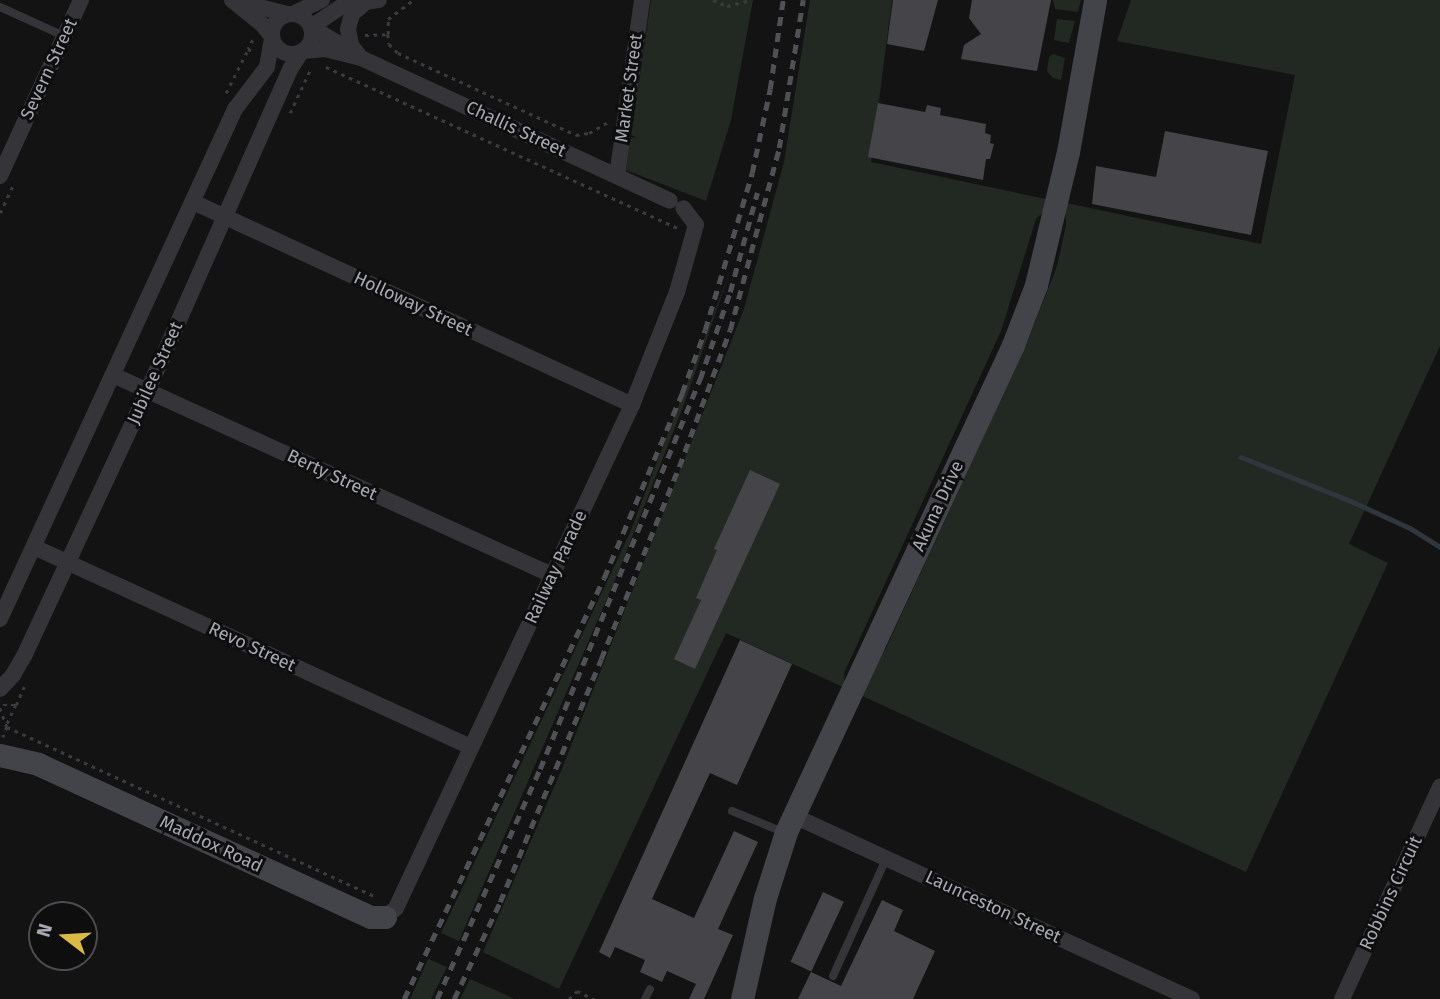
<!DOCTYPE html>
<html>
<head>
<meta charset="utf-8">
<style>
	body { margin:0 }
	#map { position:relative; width:1440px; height:999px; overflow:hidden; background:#131314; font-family:"Fira Sans",sans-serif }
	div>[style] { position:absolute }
	.green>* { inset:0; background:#222923 }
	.stream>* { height:4.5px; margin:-2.25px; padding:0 2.25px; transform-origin:2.25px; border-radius:2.25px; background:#30363d }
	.building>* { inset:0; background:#454549; transform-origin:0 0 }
	.path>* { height:2.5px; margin-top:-1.25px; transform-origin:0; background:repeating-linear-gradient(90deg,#3b3c40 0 3.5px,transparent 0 8.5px) }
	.lane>* { height:8px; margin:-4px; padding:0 4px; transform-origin:4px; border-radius:4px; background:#353539 }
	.street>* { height:16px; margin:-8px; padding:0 8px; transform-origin:8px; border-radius:8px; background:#353539 }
	.street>.ring { margin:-8px; padding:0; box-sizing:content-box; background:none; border:16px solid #353539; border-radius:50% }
	.secondary>* { height:23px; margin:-11.5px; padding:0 11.5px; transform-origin:11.5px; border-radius:11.5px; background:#434449 }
	.rail>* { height:4.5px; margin-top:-2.25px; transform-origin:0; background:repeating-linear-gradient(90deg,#505156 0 9px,transparent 0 16px) }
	span { translate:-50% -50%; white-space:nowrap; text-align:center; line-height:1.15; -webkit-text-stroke:6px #0e0e0f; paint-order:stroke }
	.street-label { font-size:18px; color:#a6a9b3 }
	.north { position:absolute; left:28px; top:901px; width:70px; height:70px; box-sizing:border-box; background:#0e0e0f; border:2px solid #4b4c51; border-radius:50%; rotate:287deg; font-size:19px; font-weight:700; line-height:28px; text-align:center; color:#a6a9b3 }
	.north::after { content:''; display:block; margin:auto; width:24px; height:32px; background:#dab946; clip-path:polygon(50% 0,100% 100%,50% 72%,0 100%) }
</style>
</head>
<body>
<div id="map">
	<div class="green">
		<div style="clip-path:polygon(651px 0,753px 0,731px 120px,706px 201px,626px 170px)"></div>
		<div style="clip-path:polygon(810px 0,892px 0,871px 162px,1046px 199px,1043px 212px,1036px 219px,1001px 331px,844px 673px,845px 688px,726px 633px,559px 989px,483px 952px,561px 771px,744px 309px,784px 162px)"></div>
		<div style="clip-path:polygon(1053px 0,1081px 0,1078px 12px,1055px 9px)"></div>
		<div style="clip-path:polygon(1131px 0,1440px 0,1440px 346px,1349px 544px,1388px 563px,1246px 872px,858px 694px,887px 646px,1031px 333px,1057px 266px,1066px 225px,1066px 203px,1261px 244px,1295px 75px,1117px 41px)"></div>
		<div style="clip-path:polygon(1057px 19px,1075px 21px,1069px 43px,1054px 40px)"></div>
		<div style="clip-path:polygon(1053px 54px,1065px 58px,1061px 80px,1053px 78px,1047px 71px,1049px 57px)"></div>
		<div style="clip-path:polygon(730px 271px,686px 399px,618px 573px,459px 941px,441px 933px,629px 535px)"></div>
		<div style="clip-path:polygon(428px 959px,447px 967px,431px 999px,410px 999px)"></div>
		<div style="clip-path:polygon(470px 979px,502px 993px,514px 999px,460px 999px)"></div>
	</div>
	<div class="stream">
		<div style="left:1241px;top:457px;width:118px;rotate:21.8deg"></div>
		<div style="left:1351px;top:501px;width:65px;rotate:24.6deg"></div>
		<div style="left:1410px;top:528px;width:36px;rotate:32deg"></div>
	</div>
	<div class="building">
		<div style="clip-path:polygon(893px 0,938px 0,924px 51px,887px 44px)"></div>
		<div style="clip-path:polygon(972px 0,1051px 0,1037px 71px,961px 59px,964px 45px,981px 34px,969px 18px)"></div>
		<div style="clip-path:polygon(878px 103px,925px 112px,927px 105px,941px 108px,940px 115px,986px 124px,985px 133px,991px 135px,990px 143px,994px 144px,990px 159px,986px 159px,983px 180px,868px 157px)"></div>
		<div style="clip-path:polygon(1165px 131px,1268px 151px,1251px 235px,1092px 204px,1096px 166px,1156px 177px)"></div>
		<div style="clip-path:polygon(750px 470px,780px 484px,695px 669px,674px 659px,701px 600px,696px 598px,717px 550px,714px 549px)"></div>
		<div style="clip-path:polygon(740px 640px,792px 664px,737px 785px,710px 773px,652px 899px,694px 918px,734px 831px,758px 842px,718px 929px,733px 935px,704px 999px,689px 999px,696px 984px,667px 971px,662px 982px,640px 972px,645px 960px,615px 947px,610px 958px,599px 952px)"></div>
		<div style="left:823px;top:892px;width:23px;height:77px;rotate:25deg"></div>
		<div style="clip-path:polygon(882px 900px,903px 910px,894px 931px,935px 951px,913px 999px,798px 999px,811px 972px,841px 986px)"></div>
	</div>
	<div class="path">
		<div style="left:713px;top:0;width:15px;rotate:23deg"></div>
		<div style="left:727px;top:6px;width:25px;rotate:-14deg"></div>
		<div style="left:388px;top:34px;width:10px;rotate:84deg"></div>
		<div style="left:389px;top:44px;width:13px;rotate:45deg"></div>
		<div style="left:398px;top:53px;width:196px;rotate:24.7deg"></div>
		<div style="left:576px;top:135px;width:13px;rotate:-9deg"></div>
		<div style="left:589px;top:133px;width:24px;rotate:-30deg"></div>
		<div style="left:365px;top:35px;width:23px;rotate:-2deg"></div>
		<div style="left:388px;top:34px;width:15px;rotate:-90deg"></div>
		<div style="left:388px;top:19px;width:31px;rotate:-37deg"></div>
		<div style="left:253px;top:40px;width:10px;rotate:119deg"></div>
		<div style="left:248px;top:49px;width:7px;rotate:27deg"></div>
		<div style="left:326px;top:67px;width:389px;rotate:24.6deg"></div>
		<div style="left:226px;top:93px;width:49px;rotate:-63.4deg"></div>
		<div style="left:290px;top:113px;width:50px;rotate:-65deg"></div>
		<div style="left:0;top:213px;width:29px;rotate:-65deg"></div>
		<div style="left:3px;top:705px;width:13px"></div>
		<div style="left:16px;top:705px;width:23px;rotate:115deg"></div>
		<div style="left:16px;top:705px;width:20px;rotate:-66deg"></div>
		<div style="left:0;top:708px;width:20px;rotate:70deg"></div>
		<div style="left:7px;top:727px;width:11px;rotate:112deg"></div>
		<div style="left:7px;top:727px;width:407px;rotate:24.7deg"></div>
		<div style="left:569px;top:999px;width:11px;rotate:-45deg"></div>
		<div style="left:577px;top:991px;width:19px;rotate:25deg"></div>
	</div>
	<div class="lane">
		<div style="left:0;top:7px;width:70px;rotate:24.4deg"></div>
		<div style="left:732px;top:811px;width:55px;rotate:22.4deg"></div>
		<div style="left:833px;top:976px;width:128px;rotate:-65.6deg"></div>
		<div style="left:645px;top:999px;width:11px;rotate:-63deg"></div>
	</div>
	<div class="street">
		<div style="left:232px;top:0;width:38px;rotate:39deg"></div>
		<div style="left:262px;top:24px;width:16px;rotate:52deg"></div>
		<div style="left:240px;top:2px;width:49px;rotate:14.3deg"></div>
		<div style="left:295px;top:13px;width:30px;rotate:-26deg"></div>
		<div class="ring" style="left:272px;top:14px;width:24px;height:24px"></div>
		<div style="left:311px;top:27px;width:40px;rotate:-34deg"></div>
		<div style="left:344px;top:5px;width:35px;rotate:-8deg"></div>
		<div style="left:311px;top:27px;width:49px;rotate:30.8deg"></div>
		<div style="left:303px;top:51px;width:22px;rotate:-5deg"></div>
		<div style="left:325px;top:49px;width:37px;rotate:14deg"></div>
		<div style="left:361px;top:58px;width:340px;rotate:24.8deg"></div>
		<div style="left:361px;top:58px;width:16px;rotate:-128deg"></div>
		<div style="left:351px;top:45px;width:16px;rotate:-101deg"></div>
		<div style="left:348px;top:29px;width:16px;rotate:-75deg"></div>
		<div style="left:352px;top:14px;width:18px;rotate:-41deg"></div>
		<div style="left:0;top:176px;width:194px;rotate:-65.3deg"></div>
		<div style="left:617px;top:176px;width:178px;rotate:-81.9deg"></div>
		<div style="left:193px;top:202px;width:484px;rotate:24.8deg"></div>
		<div style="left:113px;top:375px;width:482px;rotate:24.5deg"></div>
		<div style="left:34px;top:547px;width:481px;rotate:24.6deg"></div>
		<div style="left:0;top:619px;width:562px;rotate:-65.26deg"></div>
		<div style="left:235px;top:109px;width:53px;rotate:-52.7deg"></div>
		<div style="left:267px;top:67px;width:28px;rotate:-80deg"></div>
		<div style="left:0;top:689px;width:19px;rotate:-47deg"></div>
		<div style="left:13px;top:675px;width:24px;rotate:-60deg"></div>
		<div style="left:25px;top:654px;width:291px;rotate:-65deg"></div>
		<div style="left:148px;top:390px;width:352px;rotate:-66.1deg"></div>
		<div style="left:291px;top:68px;width:19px;rotate:-58deg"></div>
		<div style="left:794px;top:816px;width:438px;rotate:24.7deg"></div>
		<div style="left:385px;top:917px;width:14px;rotate:-39deg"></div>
		<div style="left:396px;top:908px;width:556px;rotate:-64.86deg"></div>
		<div style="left:632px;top:405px;width:122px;rotate:-68.3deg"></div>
		<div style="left:677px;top:292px;width:70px;rotate:-74.2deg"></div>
		<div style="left:696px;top:225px;width:21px;rotate:-127deg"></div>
		<div style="left:1342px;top:999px;width:234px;rotate:-65.2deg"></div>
	</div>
	<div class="secondary">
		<div style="left:0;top:755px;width:39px;rotate:13deg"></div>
		<div style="left:38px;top:764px;width:366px;rotate:24.7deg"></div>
		<div style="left:371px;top:917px;width:14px"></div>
		<div style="left:742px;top:999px;width:104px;rotate:-77.2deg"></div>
		<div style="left:765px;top:898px;width:69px;rotate:-72.3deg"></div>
		<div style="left:786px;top:832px;width:537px;rotate:-65.01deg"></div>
		<div style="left:1013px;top:345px;width:64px;rotate:-69deg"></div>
		<div style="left:1036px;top:285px;width:137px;rotate:-76.5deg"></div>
		<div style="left:1068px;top:152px;width:154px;rotate:-79.9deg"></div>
	</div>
	<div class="rail">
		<div style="left:404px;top:999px;width:466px;rotate:-64.6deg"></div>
		<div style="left:604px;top:578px;width:201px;rotate:-67.1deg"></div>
		<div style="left:682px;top:393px;width:67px;rotate:-69.9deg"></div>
		<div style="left:705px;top:330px;width:164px;rotate:-73.3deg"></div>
		<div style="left:752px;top:173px;width:86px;rotate:-77.9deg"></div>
		<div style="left:770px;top:89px;width:90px;rotate:-81.7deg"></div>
		<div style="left:437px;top:999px;width:252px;rotate:-65.9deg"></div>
		<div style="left:540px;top:769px;width:422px;rotate:-67.7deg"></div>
		<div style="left:700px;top:379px;width:92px;rotate:-71deg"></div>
		<div style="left:730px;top:292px;width:103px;rotate:-74.7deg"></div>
		<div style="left:454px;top:999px;width:107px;rotate:-64.6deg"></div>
		<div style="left:500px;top:902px;width:263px;rotate:-67.4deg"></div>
		<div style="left:601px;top:659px;width:207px;rotate:-67.9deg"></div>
		<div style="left:679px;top:467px;width:146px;rotate:-69.6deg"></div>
		<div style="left:730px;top:330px;width:188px;rotate:-74.9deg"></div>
		<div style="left:779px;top:148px;width:150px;rotate:-80.8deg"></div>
	</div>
	<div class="street-label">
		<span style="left:49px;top:69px;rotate:-65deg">Severn Street</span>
		<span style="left:629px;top:88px;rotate:-82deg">Market Street</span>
		<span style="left:516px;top:129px;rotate:25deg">Challis Street</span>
		<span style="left:413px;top:304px;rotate:25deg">Holloway Street</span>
		<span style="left:155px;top:373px;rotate:-66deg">Jubilee Street</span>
		<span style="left:332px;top:475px;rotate:25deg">Berty Street</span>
		<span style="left:938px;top:506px;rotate:-65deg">Akuna Drive</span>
		<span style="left:556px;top:567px;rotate:-65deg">Railway Parade</span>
		<span style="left:252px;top:647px;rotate:25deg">Revo Street</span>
		<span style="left:211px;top:844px;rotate:25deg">Maddox Road</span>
		<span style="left:1391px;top:893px;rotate:-65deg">Robbins Circuit</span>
		<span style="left:993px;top:907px;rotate:25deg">Launceston Street</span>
	</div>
	<div class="north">N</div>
</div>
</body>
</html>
